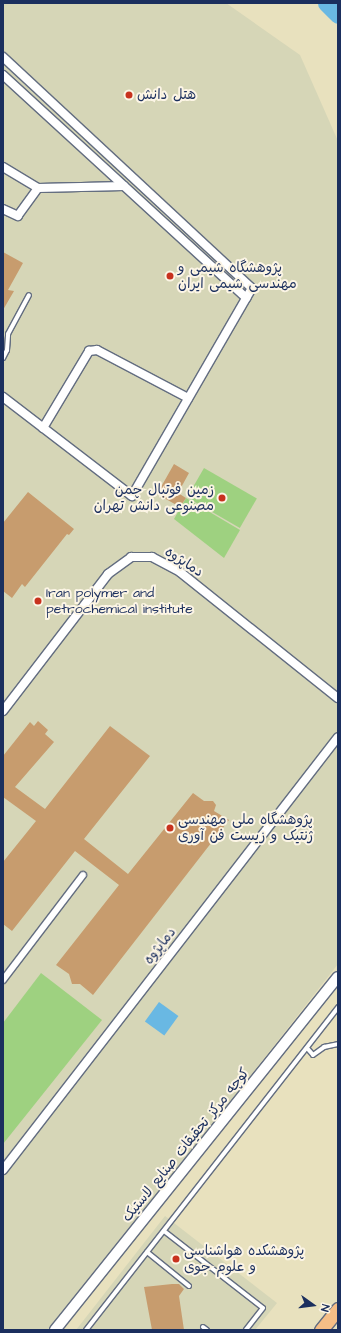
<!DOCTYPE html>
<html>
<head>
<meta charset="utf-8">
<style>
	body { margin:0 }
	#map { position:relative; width:341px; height:1333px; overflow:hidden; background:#e8e1be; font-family:"Architects Daughter","Playpen Sans Arabic",sans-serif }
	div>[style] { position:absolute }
	.built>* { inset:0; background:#d6d6b7 }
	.green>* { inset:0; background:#9ed180; transform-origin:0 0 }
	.water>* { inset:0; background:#69b8e3; transform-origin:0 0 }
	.river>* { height:17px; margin:-8.5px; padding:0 8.5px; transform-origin:8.5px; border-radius:8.5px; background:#69b8e3 }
	.building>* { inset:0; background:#c79c6e }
	.roads { filter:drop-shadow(1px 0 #636d80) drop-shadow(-1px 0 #636d80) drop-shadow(0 1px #636d80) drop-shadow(0 -1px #636d80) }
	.service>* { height:4px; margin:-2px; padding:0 2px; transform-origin:2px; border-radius:2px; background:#fff }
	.pedestrian>* { height:6px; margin:-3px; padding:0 3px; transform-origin:3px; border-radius:3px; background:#fff }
	.minor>* { height:8px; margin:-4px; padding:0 4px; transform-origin:4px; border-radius:4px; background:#fff }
	.tertiary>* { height:10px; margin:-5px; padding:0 5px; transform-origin:5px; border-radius:5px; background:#fff }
	.trunk>* { height:13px; margin:-6.5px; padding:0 6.5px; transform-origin:6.5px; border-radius:6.5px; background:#f6be86 }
	.dots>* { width:11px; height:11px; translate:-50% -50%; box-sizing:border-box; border:2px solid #fcf5e5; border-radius:50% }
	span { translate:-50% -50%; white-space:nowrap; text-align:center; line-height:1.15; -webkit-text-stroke:4px #fcf5e5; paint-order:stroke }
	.poi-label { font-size:14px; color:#1b2f5e }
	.left { translate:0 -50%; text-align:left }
	.right { translate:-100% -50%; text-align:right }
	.street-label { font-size:14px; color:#1b2f5e }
	.frame { position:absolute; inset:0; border:4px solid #1b2f5e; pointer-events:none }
	.north { position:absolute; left:293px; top:1285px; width:40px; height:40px; -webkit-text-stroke:3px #fcf5e5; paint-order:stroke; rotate:104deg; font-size:11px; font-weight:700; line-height:16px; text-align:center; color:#1b2f5e }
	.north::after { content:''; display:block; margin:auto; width:14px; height:18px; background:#1b2f5e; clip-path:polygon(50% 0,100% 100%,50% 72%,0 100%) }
</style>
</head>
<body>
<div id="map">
	<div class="built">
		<div style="clip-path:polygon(3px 3px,226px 3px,300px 55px,338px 141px,338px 964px,51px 1330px,3px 1330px)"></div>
		<div style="clip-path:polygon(165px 1216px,277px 1303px,255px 1330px,76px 1330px)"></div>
	</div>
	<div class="green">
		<div style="left:204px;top:468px;width:61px;height:34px;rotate:30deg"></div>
		<div style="clip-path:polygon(186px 498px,240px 530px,224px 558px,174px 519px)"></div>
		<div style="clip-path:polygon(41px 973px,102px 1020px,3px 1144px,3px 1023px)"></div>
	</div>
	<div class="water">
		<div style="left:159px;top:1002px;width:24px;height:24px;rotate:36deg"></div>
	</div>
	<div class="river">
		<div style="left:326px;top:3px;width:17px;rotate:45deg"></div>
	</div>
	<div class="building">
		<div style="clip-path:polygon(3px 252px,23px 263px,8px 290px,14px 291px,3px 310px)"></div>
		<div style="clip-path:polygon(174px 464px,189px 473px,178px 493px,186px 498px,180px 507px,157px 494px)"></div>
		<div style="clip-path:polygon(28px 492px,74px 529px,69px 535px,67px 534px,25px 587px,22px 584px,12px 598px,3px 591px,3px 523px)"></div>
		<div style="clip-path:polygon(38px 721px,48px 730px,45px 734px,54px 742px,15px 787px,45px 809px,110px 726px,150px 756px,84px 839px,128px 874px,193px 793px,204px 801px,213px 801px,216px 805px,214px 811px,229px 820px,93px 995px,80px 984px,72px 984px,69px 974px,56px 965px,119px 885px,75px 851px,12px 931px,3px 924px,3px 862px,36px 821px,3px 797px,3px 756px,30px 722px,34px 726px)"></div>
		<div style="clip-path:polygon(172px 1284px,179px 1284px,184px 1289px,179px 1296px,184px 1330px,152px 1330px,144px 1287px)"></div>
	</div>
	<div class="roads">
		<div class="service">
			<div style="left:3px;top:358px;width:9px;rotate:-63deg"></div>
			<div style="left:7px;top:350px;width:16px;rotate:-86deg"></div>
			<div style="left:8px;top:334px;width:44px;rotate:-61.7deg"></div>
			<div style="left:307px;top:1048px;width:9px;rotate:49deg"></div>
			<div style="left:313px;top:1055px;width:14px;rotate:-36deg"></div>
			<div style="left:324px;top:1047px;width:14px;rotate:-12deg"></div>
			<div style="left:164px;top:1231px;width:125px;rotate:37.9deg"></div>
			<div style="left:263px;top:1308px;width:28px;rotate:128deg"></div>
			<div style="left:147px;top:1252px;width:54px;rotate:39deg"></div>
			<div style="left:203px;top:1327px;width:5px;rotate:37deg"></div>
			<div style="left:86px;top:1330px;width:410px;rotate:-52deg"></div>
		</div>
		<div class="pedestrian">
			<div style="left:3px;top:980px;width:132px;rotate:-52.7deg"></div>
		</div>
		<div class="minor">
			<div style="left:3px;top:57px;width:340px;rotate:42.9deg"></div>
			<div style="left:252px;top:288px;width:240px;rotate:120deg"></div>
			<div style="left:132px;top:496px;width:163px;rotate:-142.5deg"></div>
			<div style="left:3px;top:75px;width:330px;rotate:42.5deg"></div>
			<div style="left:3px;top:167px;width:41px;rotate:31deg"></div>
			<div style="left:38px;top:188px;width:34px;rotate:126deg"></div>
			<div style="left:18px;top:216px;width:17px;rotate:-155deg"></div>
			<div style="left:38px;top:188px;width:86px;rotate:-1.3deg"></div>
			<div style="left:43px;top:428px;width:90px;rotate:-59.1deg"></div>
			<div style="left:89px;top:351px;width:8px;rotate:-7deg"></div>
			<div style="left:97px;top:350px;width:103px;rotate:27.8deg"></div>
			<div style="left:3px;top:711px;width:173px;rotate:-52.5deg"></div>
			<div style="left:108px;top:574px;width:29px;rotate:-36deg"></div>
			<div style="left:131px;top:557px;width:21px"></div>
			<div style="left:152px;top:557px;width:32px;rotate:28deg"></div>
			<div style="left:180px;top:572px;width:202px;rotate:38.6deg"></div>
			<div style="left:3px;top:1170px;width:547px;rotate:-52.27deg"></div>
		</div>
		<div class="tertiary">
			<div style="left:55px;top:1330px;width:452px;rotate:-51.3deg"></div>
		</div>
		<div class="trunk">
			<div style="left:321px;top:1330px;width:27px;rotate:-51deg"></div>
		</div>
	</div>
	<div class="dots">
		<div style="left:129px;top:95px;background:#c8321e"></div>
		<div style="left:170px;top:276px;background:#c8321e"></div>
		<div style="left:222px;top:498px;background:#c8321e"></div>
		<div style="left:38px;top:601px;background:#c8321e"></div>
		<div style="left:170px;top:828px;background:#c8321e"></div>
		<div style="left:176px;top:1259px;background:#c8321e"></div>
	</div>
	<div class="poi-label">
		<span class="left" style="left:137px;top:95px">هتل دانش</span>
		<span class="left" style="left:178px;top:276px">پژوهشگاه شیمی و<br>مهندسی شیمی ایران</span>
		<span class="right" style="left:214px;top:498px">زمین فوتبال چمن<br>مصنوعی دانش تهران</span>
		<span class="left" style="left:46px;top:601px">Iran polymer and<br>petrochemical institute</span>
		<span class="left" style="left:178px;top:828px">پژوهشگاه ملی مهندسی<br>ژنتیک و زیست فن آوری</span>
		<span class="left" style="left:184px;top:1259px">پژوهشکده هواشناسی<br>و علوم جوی</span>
	</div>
	<div class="street-label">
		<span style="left:184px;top:562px;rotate:33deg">دماپژوه</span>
		<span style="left:160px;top:946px;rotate:-52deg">دماپژوه</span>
		<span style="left:186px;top:1145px;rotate:-51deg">کوچه مرکز تحقیقات صنایع لاستیک</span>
	</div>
	<div class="frame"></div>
	<div class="north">N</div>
</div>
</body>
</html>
